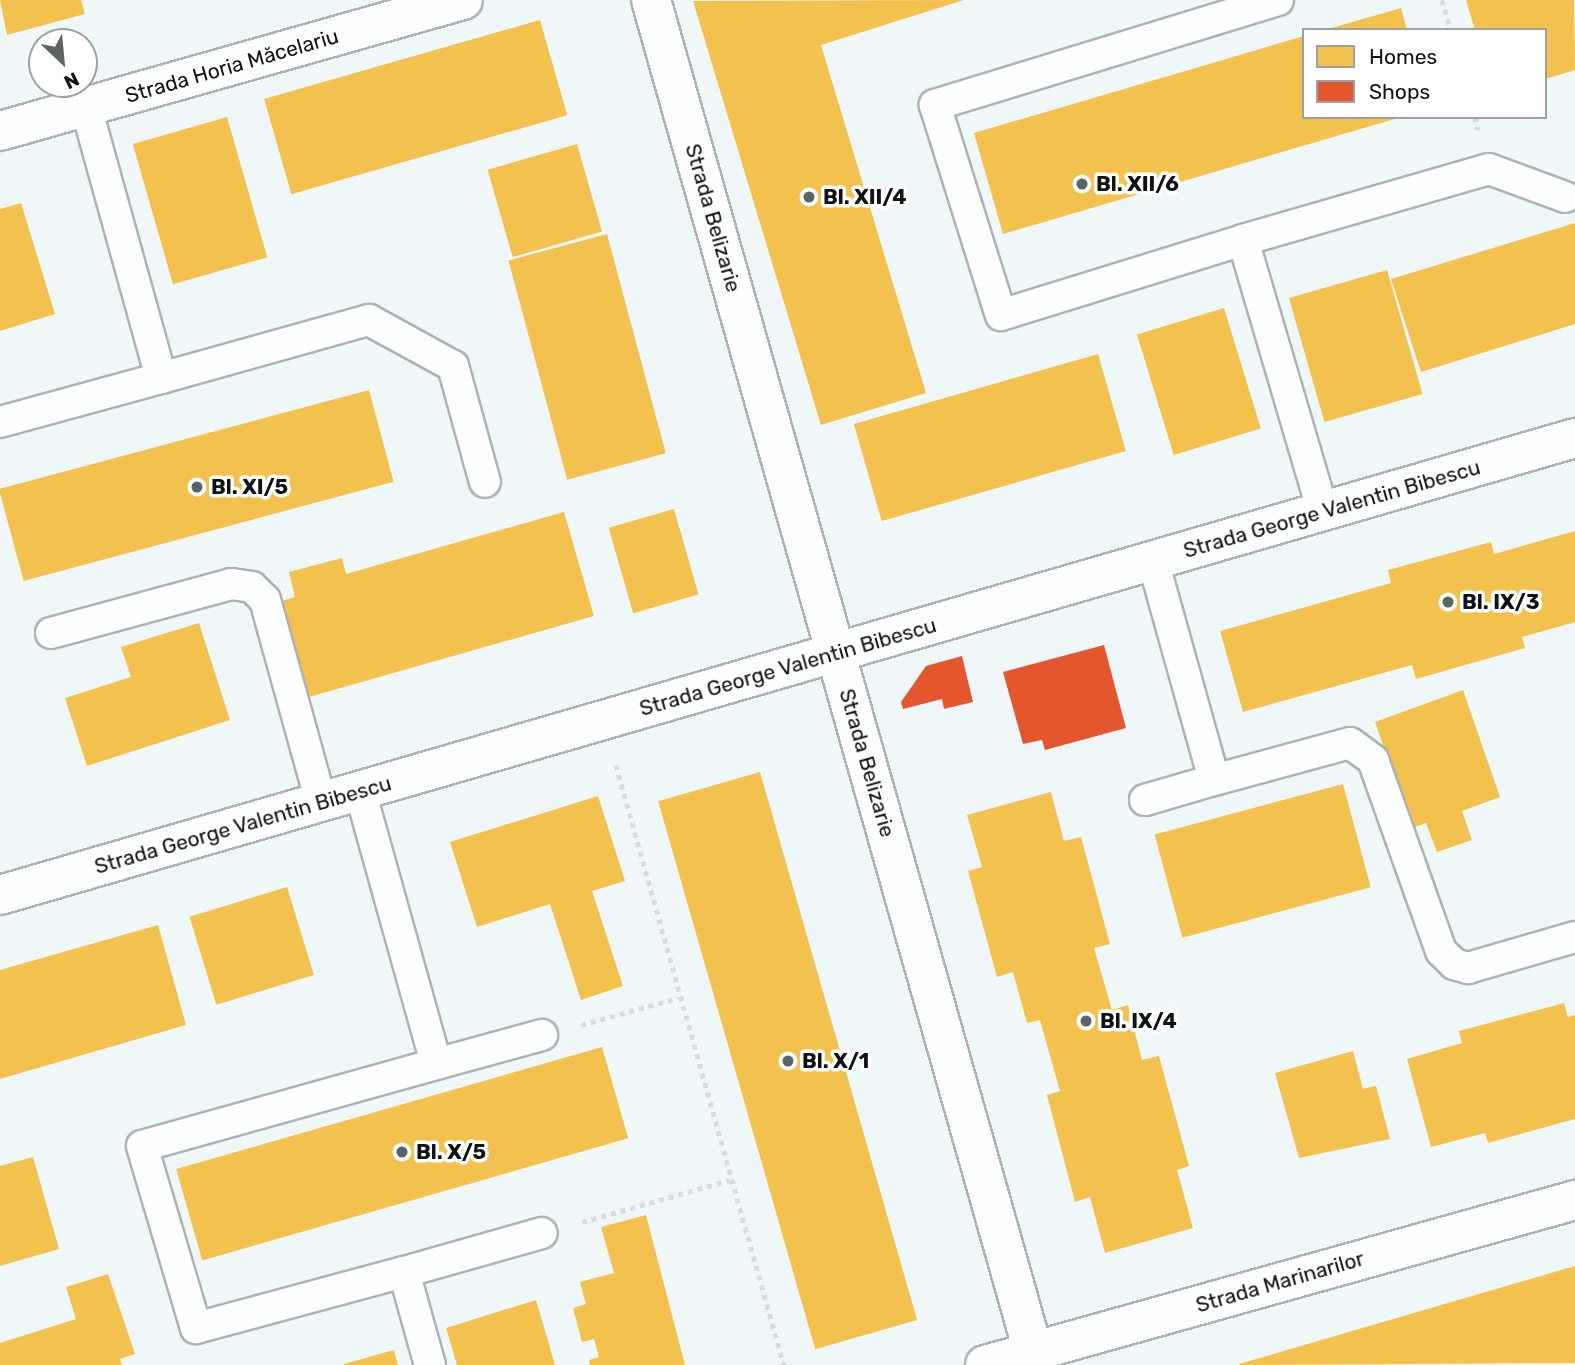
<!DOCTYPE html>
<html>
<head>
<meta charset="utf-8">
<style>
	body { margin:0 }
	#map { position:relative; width:1575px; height:1365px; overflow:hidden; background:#f0f7f9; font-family:Rubik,sans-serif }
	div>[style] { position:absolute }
	.homes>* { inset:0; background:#f2c14e; transform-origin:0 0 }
	.shops>* { inset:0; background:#e4572e }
	.path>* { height:4.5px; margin-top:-2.25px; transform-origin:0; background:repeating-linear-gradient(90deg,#d8dadb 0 5px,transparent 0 10px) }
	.roads { filter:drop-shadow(2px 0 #adb3b4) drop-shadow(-2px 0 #adb3b4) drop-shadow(0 2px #adb3b4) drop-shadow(0 -2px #adb3b4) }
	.lane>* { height:30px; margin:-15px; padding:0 15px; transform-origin:15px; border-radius:15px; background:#fdfefe }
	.street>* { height:38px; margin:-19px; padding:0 19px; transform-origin:19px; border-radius:19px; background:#fdfefe }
	.dots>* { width:19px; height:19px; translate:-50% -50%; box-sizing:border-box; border:4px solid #fff; border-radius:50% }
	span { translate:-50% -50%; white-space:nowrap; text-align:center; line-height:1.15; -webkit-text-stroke:7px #fff; paint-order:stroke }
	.street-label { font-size:21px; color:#0e1214 }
	.poi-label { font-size:21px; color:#0e1214; font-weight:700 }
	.left { translate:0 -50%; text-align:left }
	.legend { position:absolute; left:1302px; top:28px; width:245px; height:91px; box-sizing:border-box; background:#fff; border:2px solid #9fa0a1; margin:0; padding:9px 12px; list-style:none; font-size:21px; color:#0e1214 }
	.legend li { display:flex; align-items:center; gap:14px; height:35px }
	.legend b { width:35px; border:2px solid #9fa0a1 }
	.north { position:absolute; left:28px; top:28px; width:70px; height:70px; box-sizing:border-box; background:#fff; border:2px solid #9fa0a1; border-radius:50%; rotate:154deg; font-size:19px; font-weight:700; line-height:28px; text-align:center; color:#0e1214 }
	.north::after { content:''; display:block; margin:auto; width:24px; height:32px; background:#5d6264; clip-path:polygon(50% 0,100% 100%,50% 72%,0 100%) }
</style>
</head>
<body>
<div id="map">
	<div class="homes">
		<div style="clip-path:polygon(0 0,81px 0,85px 14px,7px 35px)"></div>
		<div style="clip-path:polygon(964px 0,821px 45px,926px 393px,821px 425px,693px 1px)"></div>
		<div style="clip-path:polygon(1466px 0,1574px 0,1575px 70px,1545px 79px,1545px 30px,1475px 30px)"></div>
		<div style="clip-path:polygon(1401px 8px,1407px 30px,1328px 30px,1328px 29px)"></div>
		<div style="left:540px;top:20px;width:99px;height:287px;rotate:74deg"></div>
		<div style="clip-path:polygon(1304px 36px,1304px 117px,1398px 118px,1003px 234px,974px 133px)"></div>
		<div style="left:227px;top:117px;width:146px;height:98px;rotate:74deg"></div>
		<div style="left:577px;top:144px;width:91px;height:93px;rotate:74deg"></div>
		<div style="clip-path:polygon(21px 203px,55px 314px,0 331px,0 209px)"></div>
		<div style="clip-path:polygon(1575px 223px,1575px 324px,1421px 372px,1391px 279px)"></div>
		<div style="left:607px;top:234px;width:227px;height:102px;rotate:75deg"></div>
		<div style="left:1387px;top:270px;width:129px;height:102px;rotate:74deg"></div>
		<div style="left:1224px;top:308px;width:126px;height:91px;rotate:73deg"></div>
		<div style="left:1098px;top:354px;width:101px;height:254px;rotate:74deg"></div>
		<div style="left:369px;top:390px;width:95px;height:383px;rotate:75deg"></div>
		<div style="left:674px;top:509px;width:89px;height:68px;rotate:74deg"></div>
		<div style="clip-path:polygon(564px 512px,594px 616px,309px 697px,282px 601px,295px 597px,289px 572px,342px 558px,346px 574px)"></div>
		<div style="clip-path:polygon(1575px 531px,1575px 622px,1522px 637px,1525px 648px,1416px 679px,1412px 665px,1243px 712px,1220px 631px,1391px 583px,1388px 570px,1491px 542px,1494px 554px)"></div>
		<div style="clip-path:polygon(199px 623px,230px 720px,87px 766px,65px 698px,131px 677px,121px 647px)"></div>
		<div style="clip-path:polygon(1463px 690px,1500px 797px,1462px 811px,1472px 840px,1437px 852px,1426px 823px,1412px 828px,1375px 722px)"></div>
		<div style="left:760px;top:772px;width:570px;height:106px;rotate:74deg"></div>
		<div style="left:1343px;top:784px;width:107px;height:195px;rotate:75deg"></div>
		<div style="clip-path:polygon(1051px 792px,1064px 841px,1081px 837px,1110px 944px,1094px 948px,1112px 1010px,1128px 1005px,1142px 1060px,1159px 1056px,1189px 1166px,1177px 1170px,1193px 1228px,1105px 1253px,1090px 1197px,1075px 1202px,1047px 1095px,1060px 1091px,1040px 1020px,1027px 1023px,1013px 972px,997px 977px,968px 871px,982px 867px,967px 815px)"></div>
		<div style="clip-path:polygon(598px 796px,625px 881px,592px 891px,623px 986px,581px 1000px,550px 904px,477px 927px,450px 842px)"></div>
		<div style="left:287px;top:887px;width:92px;height:102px;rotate:73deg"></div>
		<div style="clip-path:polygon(158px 925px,186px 1025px,0 1079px,0 970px)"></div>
		<div style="clip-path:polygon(1564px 1003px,1568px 1017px,1575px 1015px,1575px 1119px,1488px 1143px,1485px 1133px,1431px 1147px,1407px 1059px,1462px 1043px,1459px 1031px)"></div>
		<div style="left:602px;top:1047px;width:95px;height:443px;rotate:74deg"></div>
		<div style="clip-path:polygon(1353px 1051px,1363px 1089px,1376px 1086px,1390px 1139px,1299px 1158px,1275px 1073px)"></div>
		<div style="clip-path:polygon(33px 1157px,59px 1249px,0 1266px,0 1166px)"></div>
		<div style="clip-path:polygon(646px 1215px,685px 1365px,590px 1365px,589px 1360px,599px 1357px,594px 1339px,582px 1342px,573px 1308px,586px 1304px,580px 1282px,614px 1273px,601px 1227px)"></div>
		<div style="clip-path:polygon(1575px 1266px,1575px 1363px,1239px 1365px,1239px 1364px)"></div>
		<div style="clip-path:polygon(108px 1274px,135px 1354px,120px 1359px,122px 1365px,0 1365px,0 1343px,76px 1319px,66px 1287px)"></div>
		<div style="clip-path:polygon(536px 1300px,555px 1365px,457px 1365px,446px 1328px)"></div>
		<div style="clip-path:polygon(394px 1350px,398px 1365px,344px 1365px,344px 1364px)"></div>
	</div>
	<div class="shops">
		<div style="clip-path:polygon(1104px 645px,1126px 728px,1045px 750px,1042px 740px,1023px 744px,1003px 672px)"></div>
		<div style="clip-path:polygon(962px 656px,973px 702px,944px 709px,942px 699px,903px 709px,901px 702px,926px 666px)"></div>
	</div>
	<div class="path">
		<div style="left:1442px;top:0;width:31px;rotate:73deg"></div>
		<div style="left:1475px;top:117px;width:13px;rotate:77deg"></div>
		<div style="left:616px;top:765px;width:623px;rotate:74.36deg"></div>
		<div style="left:581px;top:1025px;width:101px;rotate:-15.6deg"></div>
		<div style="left:582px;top:1222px;width:153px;rotate:-15.9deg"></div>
	</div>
	<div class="roads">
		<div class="lane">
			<div style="left:1278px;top:0;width:359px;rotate:163deg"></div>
			<div style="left:935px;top:105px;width:220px;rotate:72.6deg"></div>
			<div style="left:1001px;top:315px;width:253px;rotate:-17.2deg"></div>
			<div style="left:1243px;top:240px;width:283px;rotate:73.6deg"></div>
			<div style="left:86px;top:107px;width:281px;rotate:74.5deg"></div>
			<div style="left:161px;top:378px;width:216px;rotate:-15.6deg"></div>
			<div style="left:369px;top:320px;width:96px;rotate:28.7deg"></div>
			<div style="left:453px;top:366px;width:120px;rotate:74.6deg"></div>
			<div style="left:1243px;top:240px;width:256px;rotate:-16.1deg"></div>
			<div style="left:1489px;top:169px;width:81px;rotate:20.2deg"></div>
			<div style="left:0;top:422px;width:167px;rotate:-15.3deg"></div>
			<div style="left:1153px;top:561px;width:227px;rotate:74.4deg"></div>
			<div style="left:1214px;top:780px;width:141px;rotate:-15.2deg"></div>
			<div style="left:1350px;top:743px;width:29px;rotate:36deg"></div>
			<div style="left:1373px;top:760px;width:203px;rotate:70.4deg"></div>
			<div style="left:1441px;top:951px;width:18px;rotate:45deg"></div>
			<div style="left:1454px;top:964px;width:15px;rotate:16deg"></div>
			<div style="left:1468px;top:968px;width:111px;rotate:-16.2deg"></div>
			<div style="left:51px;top:633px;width:187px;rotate:-15.2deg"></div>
			<div style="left:231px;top:584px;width:21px;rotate:8deg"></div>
			<div style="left:252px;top:587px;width:18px;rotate:45deg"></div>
			<div style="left:265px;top:600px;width:210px;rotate:74.5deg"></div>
			<div style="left:360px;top:791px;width:283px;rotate:74.4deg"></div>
			<div style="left:436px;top:1064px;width:305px;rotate:164.4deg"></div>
			<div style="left:142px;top:1146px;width:190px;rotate:73.5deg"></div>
			<div style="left:196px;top:1328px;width:215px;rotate:-15.1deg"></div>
			<div style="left:404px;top:1272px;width:97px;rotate:74.4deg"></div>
			<div style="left:1145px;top:800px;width:72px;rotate:-16.2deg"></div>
			<div style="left:436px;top:1064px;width:110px;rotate:-15.3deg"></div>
			<div style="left:404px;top:1272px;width:143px;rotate:-15.8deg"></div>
		</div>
		<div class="street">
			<div style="left:651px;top:0;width:1419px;rotate:74.21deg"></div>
			<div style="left:0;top:131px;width:481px;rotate:-15.8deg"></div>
			<div style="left:0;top:895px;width:1640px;rotate:-16.18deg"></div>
			<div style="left:985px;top:1365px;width:613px;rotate:-15.62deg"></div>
		</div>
	</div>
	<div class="dots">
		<div style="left:1082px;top:184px;background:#5d6264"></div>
		<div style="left:809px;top:197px;background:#5d6264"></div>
		<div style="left:197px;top:487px;background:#5d6264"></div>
		<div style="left:1448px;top:602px;background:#5d6264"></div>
		<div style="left:1086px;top:1021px;background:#5d6264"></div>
		<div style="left:788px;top:1061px;background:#5d6264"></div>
		<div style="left:402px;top:1152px;background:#5d6264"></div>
	</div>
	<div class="street-label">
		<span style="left:232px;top:66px;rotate:-16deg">Strada Horia Măcelariu</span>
		<span style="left:713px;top:218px;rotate:74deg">Strada Belizarie</span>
		<span style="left:1332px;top:509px;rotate:-16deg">Strada George Valentin Bibescu</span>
		<span style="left:788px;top:667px;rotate:-16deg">Strada George Valentin Bibescu</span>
		<span style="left:867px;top:763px;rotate:74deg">Strada Belizarie</span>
		<span style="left:243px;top:825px;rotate:-16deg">Strada George Valentin Bibescu</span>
		<span style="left:1280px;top:1282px;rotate:-16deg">Strada Marinarilor</span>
	</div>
	<div class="poi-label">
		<span class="left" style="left:1096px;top:184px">Bl. XII/6</span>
		<span class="left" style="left:823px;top:197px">Bl. XII/4</span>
		<span class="left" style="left:211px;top:487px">Bl. XI/5</span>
		<span class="left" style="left:1462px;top:602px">Bl. IX/3</span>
		<span class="left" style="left:1100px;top:1021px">Bl. IX/4</span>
		<span class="left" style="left:802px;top:1061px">Bl. X/1</span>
		<span class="left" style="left:416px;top:1152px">Bl. X/5</span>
	</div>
	<ul class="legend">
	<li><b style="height:19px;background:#f2c14e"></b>Homes</li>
	<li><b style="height:19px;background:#e4572e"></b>Shops</li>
	</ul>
	<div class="north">N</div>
</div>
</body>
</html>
